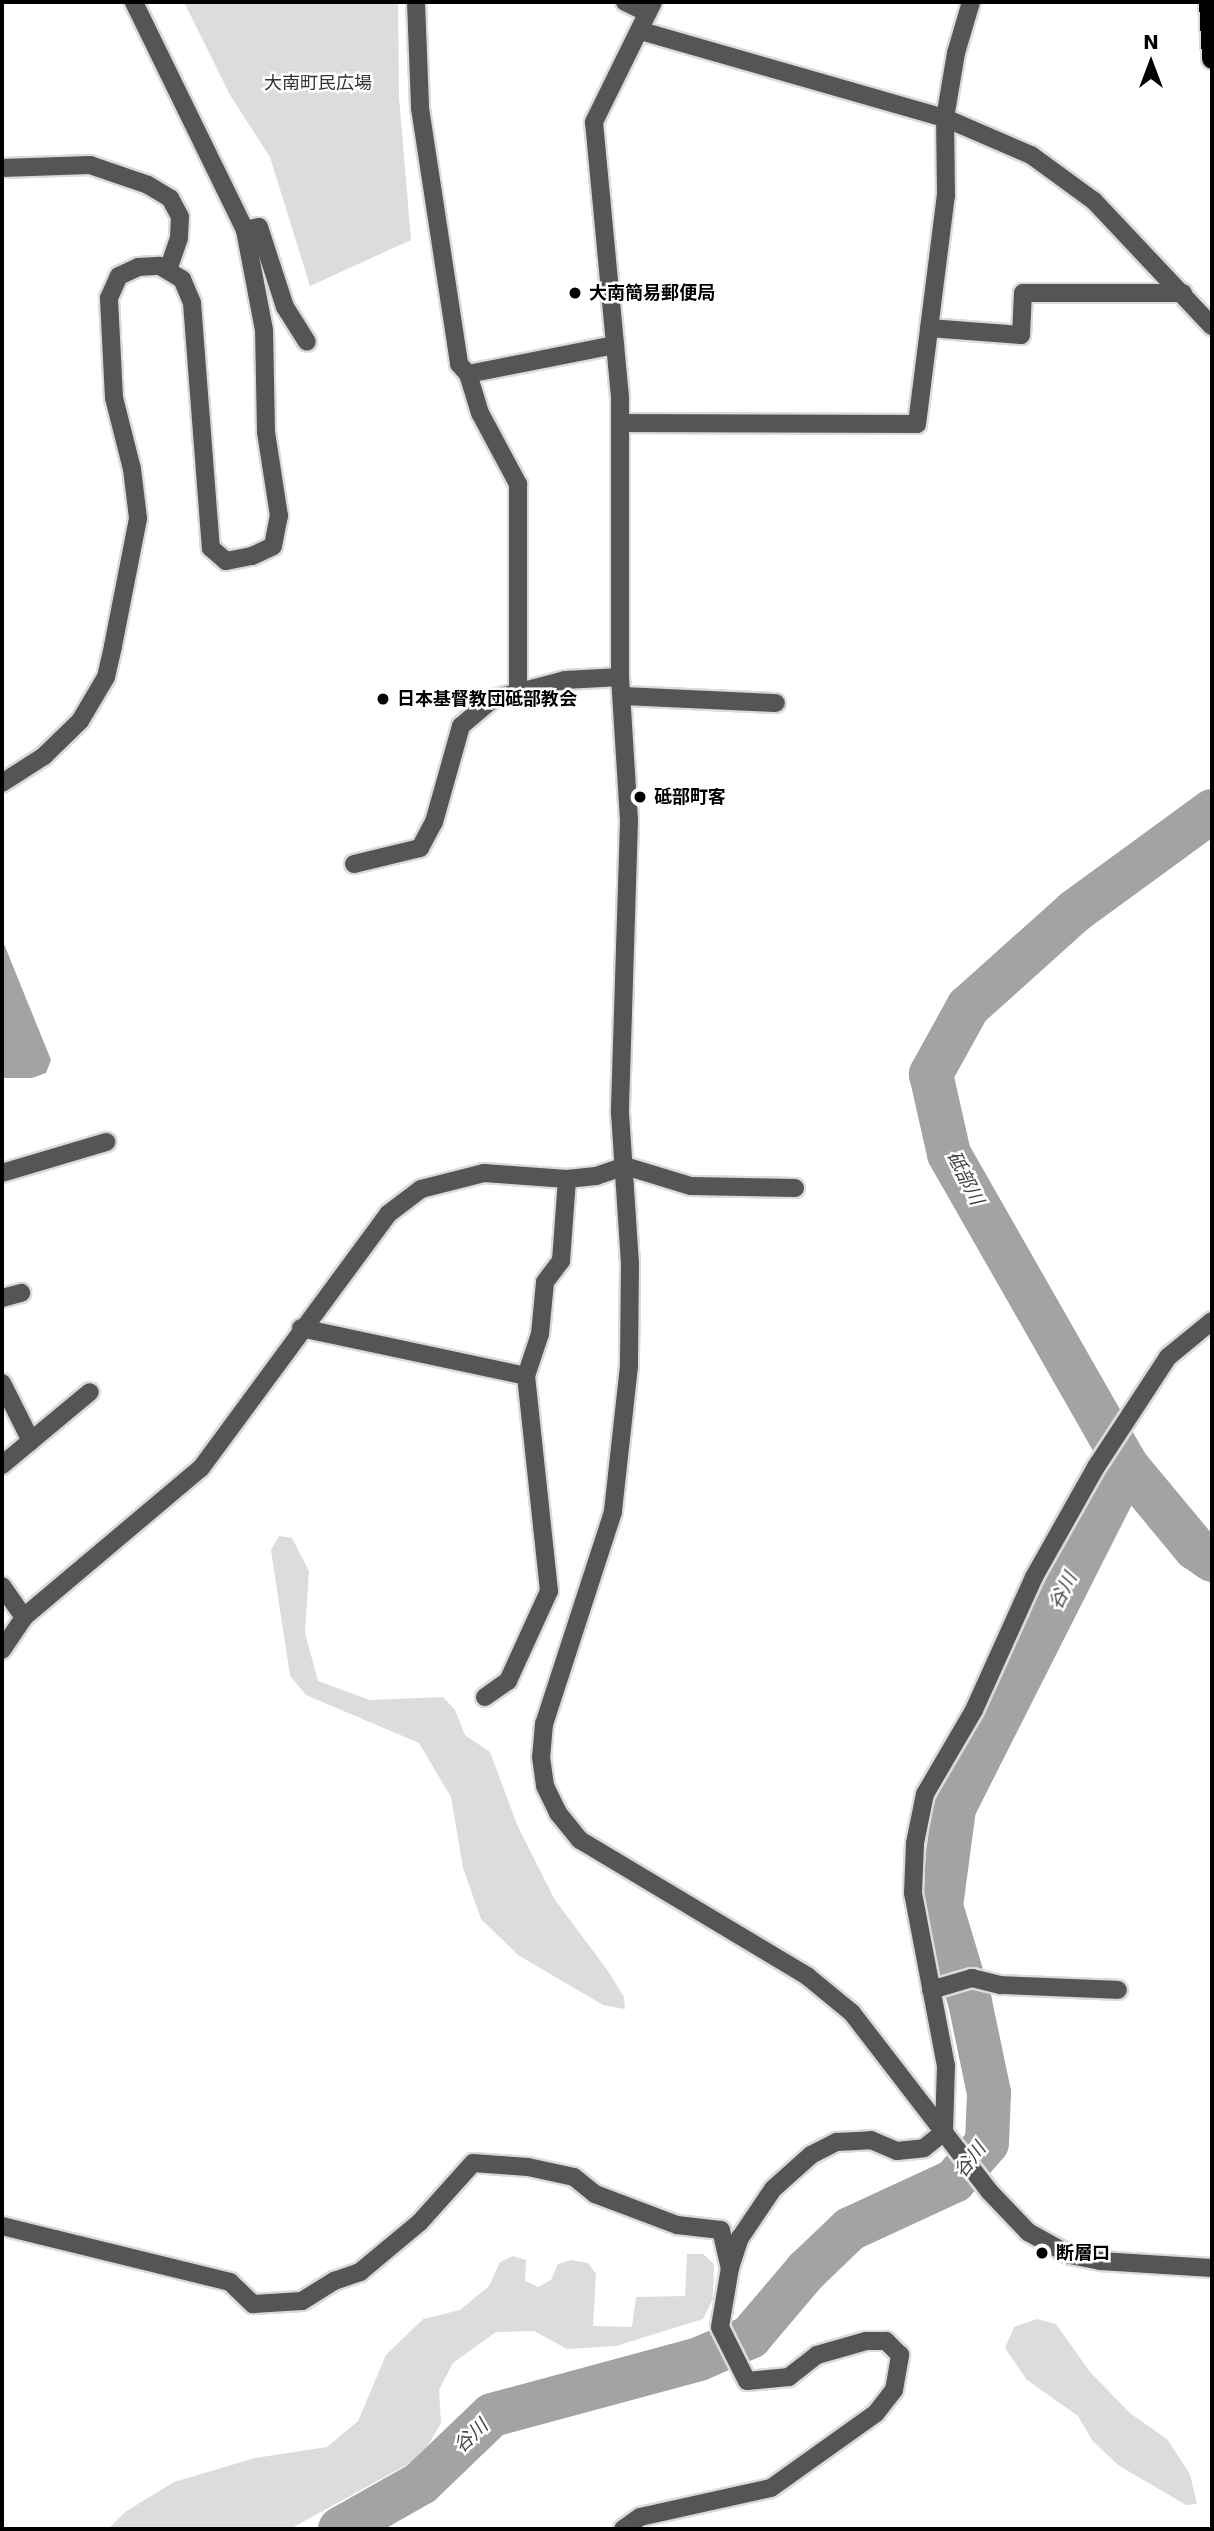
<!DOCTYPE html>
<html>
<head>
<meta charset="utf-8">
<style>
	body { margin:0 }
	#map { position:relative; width:1214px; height:2531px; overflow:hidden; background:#fff; font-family:"DejaVu Sans","Noto Sans JP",sans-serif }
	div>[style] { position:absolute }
	.green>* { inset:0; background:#dcdcdc }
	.water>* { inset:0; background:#a3a3a3 }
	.river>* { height:44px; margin:-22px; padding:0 22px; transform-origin:22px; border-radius:22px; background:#a3a3a3 }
	.roads { filter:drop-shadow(2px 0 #dbdbdb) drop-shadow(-2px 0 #dbdbdb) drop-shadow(0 2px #dbdbdb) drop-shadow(0 -2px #dbdbdb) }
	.minor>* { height:18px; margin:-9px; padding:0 9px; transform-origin:9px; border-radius:9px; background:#555 }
	.highway>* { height:21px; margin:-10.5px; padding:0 10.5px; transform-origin:10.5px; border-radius:10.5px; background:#000 }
	.dots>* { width:19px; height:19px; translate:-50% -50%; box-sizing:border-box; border:4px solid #fff; border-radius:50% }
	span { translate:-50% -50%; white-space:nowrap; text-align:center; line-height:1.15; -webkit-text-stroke:5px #fff; paint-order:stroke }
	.park-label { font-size:18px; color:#333 }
	.poi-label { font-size:18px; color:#000; font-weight:700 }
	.left { translate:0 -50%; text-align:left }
	.water-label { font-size:19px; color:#444; font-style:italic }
	.frame { position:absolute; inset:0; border:4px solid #000; pointer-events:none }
	.north { position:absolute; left:1116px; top:28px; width:70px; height:70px; -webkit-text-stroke:5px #fff; paint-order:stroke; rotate:0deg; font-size:19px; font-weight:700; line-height:28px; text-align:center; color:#000 }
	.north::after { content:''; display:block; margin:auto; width:24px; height:32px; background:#000; clip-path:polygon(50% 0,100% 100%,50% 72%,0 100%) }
</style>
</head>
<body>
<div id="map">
	<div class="green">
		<div style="clip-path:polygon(184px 2px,398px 2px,399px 97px,411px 240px,310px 286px,270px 157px,230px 95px)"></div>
		<div style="clip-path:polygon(279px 1536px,292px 1538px,309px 1571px,305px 1633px,318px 1681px,370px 1700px,443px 1697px,455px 1710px,465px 1735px,490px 1752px,518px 1827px,555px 1900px,608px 1971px,624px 1997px,625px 2009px,603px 2005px,518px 1955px,481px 1919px,463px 1868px,451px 1797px,419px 1743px,306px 1695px,290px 1676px,271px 1550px)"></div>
		<div style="clip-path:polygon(687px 2254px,703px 2254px,714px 2264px,713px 2299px,703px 2319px,616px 2346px,567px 2349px,534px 2331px,496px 2332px,453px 2363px,439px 2390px,441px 2423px,421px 2457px,290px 2529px,108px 2529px,125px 2512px,174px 2482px,255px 2458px,327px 2447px,358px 2421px,386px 2355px,423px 2319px,460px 2310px,489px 2286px,500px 2262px,513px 2256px,526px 2260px,525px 2281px,538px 2287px,551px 2280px,558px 2264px,571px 2260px,588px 2263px,596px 2274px,593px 2326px,632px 2327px,636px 2297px,685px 2296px)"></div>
		<div style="clip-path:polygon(1037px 2319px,1056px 2324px,1090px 2372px,1131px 2414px,1167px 2439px,1190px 2474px,1197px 2504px,1186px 2505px,1118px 2465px,1092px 2440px,1078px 2416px,1027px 2380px,1005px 2348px,1014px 2327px)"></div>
	</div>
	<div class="water">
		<div style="clip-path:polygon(2px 939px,51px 1060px,46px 1073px,32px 1078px,2px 1078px)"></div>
	</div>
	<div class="river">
		<div style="left:1212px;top:811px;width:170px;rotate:143.9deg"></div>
		<div style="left:1075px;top:911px;width:144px;rotate:138.1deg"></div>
		<div style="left:968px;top:1007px;width:77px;rotate:118.9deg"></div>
		<div style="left:931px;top:1074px;width:82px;rotate:77.3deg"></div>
		<div style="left:949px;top:1154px;width:359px;rotate:60.3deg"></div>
		<div style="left:1127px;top:1466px;width:107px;rotate:50.3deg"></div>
		<div style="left:1195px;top:1548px;width:21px;rotate:35deg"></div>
		<div style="left:340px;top:2529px;width:93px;rotate:-29.6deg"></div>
		<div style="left:421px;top:2483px;width:98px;rotate:-43.8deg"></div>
		<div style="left:492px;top:2415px;width:214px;rotate:-15.1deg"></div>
		<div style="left:699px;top:2359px;width:56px;rotate:-23.3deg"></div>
		<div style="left:750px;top:2337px;width:87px;rotate:-49.7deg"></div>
		<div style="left:806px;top:2271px;width:61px;rotate:-43.7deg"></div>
		<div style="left:850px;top:2229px;width:115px;rotate:-24.8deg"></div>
		<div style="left:954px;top:2181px;width:50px;rotate:-49deg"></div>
		<div style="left:987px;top:2143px;width:50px;rotate:-87.7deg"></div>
		<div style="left:989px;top:2093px;width:93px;rotate:-101.8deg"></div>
		<div style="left:970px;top:2002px;width:100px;rotate:-106.8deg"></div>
		<div style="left:941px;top:1906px;width:99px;rotate:-82.4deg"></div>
		<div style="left:954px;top:1808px;width:383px;rotate:-63.2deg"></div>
	</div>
	<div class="roads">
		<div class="minor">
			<div style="left:416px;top:2px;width:106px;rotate:87.8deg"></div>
			<div style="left:420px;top:108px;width:259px;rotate:81.3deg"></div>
			<div style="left:459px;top:364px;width:13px;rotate:48deg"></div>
			<div style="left:468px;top:374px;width:41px;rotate:72.9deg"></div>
			<div style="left:480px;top:413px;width:81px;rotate:61.8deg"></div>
			<div style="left:518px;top:484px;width:209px;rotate:90deg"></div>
			<div style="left:625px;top:2px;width:25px;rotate:26deg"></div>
			<div style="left:653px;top:2px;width:134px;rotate:116.2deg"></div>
			<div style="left:594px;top:122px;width:278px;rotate:84.6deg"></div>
			<div style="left:620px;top:399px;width:278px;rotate:90deg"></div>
			<div style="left:620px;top:677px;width:144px;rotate:86.4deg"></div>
			<div style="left:629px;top:821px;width:292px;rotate:91.8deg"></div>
			<div style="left:620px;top:1113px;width:151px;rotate:86.2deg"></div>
			<div style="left:630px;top:1264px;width:102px;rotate:90.6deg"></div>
			<div style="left:629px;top:1366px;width:147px;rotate:96.3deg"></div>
			<div style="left:613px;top:1512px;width:223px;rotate:108deg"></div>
			<div style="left:544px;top:1724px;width:33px;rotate:95deg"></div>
			<div style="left:541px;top:1757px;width:29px;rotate:82deg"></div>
			<div style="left:545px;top:1786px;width:30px;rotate:64deg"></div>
			<div style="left:558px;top:1813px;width:35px;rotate:51deg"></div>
			<div style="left:580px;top:1840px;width:265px;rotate:30.9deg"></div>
			<div style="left:807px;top:1976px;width:58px;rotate:39.4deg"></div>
			<div style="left:852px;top:2013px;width:225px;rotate:52.4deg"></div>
			<div style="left:989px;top:2191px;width:57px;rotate:46.4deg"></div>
			<div style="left:1028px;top:2232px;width:48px;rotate:28.7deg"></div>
			<div style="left:1070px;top:2255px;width:31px;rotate:11deg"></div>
			<div style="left:1100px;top:2261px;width:112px;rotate:3.6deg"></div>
			<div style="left:641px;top:31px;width:316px;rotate:16deg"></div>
			<div style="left:945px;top:118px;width:94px;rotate:23.3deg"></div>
			<div style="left:1031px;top:155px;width:78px;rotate:36.1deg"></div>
			<div style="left:1094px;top:201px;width:172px;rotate:46.7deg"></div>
			<div style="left:2px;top:168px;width:88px;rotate:-2deg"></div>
			<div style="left:90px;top:165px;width:61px;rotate:19deg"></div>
			<div style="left:148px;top:185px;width:26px;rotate:31deg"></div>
			<div style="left:170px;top:198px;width:21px;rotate:62deg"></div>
			<div style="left:180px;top:217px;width:21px;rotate:93deg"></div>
			<div style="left:179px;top:238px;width:34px;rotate:109deg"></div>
			<div style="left:245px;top:230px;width:14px;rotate:-12deg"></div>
			<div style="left:259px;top:227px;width:84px;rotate:72deg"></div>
			<div style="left:285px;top:307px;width:41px;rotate:57.8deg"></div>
			<div style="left:929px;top:328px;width:92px;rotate:4.4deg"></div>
			<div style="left:1021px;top:335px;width:42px;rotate:-87.3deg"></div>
			<div style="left:1023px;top:293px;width:160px"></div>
			<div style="left:468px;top:374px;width:150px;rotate:-11.2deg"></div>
			<div style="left:620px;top:423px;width:297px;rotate:0.2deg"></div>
			<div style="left:917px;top:424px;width:230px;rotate:-82.8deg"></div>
			<div style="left:946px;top:196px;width:78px;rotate:-90.7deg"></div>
			<div style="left:945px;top:118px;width:66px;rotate:-80.4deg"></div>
			<div style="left:956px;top:53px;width:53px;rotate:-73.6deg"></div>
			<div style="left:622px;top:696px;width:154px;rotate:2.6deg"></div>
			<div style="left:2px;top:783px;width:50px;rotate:-32.7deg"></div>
			<div style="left:44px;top:756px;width:50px;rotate:-44.2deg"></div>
			<div style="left:80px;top:721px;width:51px;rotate:-59.4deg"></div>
			<div style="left:106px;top:677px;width:32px;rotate:-77deg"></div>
			<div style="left:113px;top:646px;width:130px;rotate:-78.9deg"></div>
			<div style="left:138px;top:518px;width:49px;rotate:-97deg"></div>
			<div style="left:132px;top:469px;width:73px;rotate:-104.2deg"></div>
			<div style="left:114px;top:398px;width:100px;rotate:-92.9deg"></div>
			<div style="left:109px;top:298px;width:24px;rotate:-66deg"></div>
			<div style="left:119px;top:276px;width:21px;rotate:-25deg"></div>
			<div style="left:138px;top:267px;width:22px;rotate:-3deg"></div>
			<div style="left:160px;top:266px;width:26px;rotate:31deg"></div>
			<div style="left:182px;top:279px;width:26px;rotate:67deg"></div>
			<div style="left:192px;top:303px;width:246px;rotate:85.6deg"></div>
			<div style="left:211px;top:548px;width:20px;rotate:41deg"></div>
			<div style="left:226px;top:561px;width:26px;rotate:-11deg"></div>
			<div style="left:252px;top:556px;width:23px;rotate:-25deg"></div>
			<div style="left:273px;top:546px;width:31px;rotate:-79deg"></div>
			<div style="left:279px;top:516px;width:85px;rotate:-98.8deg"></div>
			<div style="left:266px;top:432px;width:102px;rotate:-91.1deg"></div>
			<div style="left:264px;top:330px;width:102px;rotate:-100.8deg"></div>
			<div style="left:245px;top:230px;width:254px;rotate:-116deg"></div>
			<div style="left:354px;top:864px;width:68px;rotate:-13.6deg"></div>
			<div style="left:420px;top:848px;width:30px;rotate:-62deg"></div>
			<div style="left:434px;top:822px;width:100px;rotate:-74.3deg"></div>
			<div style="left:461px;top:726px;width:42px;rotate:-40.2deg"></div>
			<div style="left:493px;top:699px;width:74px;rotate:-14.8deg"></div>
			<div style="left:565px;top:680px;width:55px;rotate:-3.1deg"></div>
			<div style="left:2px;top:1173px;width:109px;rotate:-16.6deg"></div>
			<div style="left:2px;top:1298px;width:20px;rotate:-15deg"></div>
			<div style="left:301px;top:1328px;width:230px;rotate:12deg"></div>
			<div style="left:2px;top:1383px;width:65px;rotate:63.4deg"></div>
			<div style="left:2px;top:1465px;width:114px;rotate:-39.7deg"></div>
			<div style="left:2px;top:1586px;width:38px;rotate:55deg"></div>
			<div style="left:2px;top:1650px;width:40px;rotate:-56deg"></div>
			<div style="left:24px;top:1617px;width:231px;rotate:-40.1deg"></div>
			<div style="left:201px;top:1468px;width:315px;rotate:-53.6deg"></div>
			<div style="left:388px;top:1214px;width:41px;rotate:-37.1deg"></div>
			<div style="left:421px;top:1189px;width:65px;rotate:-14.3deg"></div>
			<div style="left:484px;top:1173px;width:83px;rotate:4.1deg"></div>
			<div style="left:567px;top:1179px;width:29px;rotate:-6deg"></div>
			<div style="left:596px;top:1176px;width:31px;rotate:-19deg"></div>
			<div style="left:625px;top:1166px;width:69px;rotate:16.9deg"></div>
			<div style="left:691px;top:1186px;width:104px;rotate:1.1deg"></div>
			<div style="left:485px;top:1697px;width:28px;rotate:-35deg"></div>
			<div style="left:508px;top:1681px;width:99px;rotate:-65.5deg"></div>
			<div style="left:549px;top:1591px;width:216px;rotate:-96.1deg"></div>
			<div style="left:526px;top:1376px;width:44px;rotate:-71.6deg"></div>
			<div style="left:540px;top:1334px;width:52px;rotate:-84.5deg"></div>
			<div style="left:545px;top:1282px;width:26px;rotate:-53deg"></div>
			<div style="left:561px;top:1261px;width:82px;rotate:-85.8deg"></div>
			<div style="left:931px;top:1990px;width:43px;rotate:-16.3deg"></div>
			<div style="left:972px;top:1978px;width:30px;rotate:14deg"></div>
			<div style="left:1001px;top:1985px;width:117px;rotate:2.4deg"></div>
			<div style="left:2px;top:2226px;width:235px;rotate:13.8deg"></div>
			<div style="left:230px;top:2282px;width:32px;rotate:44deg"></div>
			<div style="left:253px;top:2304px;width:49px;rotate:-3.5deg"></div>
			<div style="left:302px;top:2301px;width:38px;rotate:-32deg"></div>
			<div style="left:334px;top:2281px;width:28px;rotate:-19deg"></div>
			<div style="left:360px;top:2272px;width:78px;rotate:-39.8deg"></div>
			<div style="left:420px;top:2222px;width:79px;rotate:-48.1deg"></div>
			<div style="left:473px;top:2163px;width:55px;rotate:4.2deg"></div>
			<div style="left:528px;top:2167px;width:47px;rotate:12.3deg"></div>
			<div style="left:574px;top:2177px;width:27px;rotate:39deg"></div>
			<div style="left:595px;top:2194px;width:88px;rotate:20.7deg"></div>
			<div style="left:677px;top:2225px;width:44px;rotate:6.5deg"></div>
			<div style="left:721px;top:2230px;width:39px;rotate:77deg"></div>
			<div style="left:623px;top:2529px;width:21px;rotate:-35deg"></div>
			<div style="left:640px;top:2517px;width:134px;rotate:-12.5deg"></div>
			<div style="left:771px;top:2488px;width:129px;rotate:-35.5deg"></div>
			<div style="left:876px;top:2413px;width:29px;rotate:-52deg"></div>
			<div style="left:894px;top:2390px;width:36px;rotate:-80deg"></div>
			<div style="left:900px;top:2355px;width:20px;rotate:-135deg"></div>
			<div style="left:886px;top:2341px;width:20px;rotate:180deg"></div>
			<div style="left:866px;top:2341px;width:51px;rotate:164.1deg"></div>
			<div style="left:817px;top:2355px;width:36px;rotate:142deg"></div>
			<div style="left:789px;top:2377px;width:42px;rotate:174.6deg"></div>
			<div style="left:747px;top:2381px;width:60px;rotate:-116.6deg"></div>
			<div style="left:720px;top:2327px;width:60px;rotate:-80.4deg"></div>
			<div style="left:730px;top:2268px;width:32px;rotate:-72deg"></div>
			<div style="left:740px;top:2238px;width:59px;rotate:-56deg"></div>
			<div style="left:773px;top:2189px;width:51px;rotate:-41.8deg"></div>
			<div style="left:811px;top:2155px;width:29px;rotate:-27deg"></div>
			<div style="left:837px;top:2142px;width:34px;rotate:-3deg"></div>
			<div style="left:871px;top:2140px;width:28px;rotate:23deg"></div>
			<div style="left:897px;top:2151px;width:27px;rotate:-6deg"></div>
			<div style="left:924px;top:2148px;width:26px;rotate:-39deg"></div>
			<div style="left:944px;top:2132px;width:66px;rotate:-88.3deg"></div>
			<div style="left:946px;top:2066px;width:176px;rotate:-100.8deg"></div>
			<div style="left:913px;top:1893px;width:50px;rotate:-87.7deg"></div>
			<div style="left:915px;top:1843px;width:50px;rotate:-78.5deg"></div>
			<div style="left:925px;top:1794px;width:97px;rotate:-59.7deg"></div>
			<div style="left:974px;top:1710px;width:146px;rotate:-65.7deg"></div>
			<div style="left:1034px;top:1577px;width:126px;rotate:-60.6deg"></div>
			<div style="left:1096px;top:1467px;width:131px;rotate:-56.8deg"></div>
			<div style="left:1168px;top:1357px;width:57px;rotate:-39.3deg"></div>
		</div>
		<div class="highway">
			<div style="left:1209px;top:2px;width:56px;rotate:86.9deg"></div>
		</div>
	</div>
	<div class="dots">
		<div style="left:575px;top:293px;background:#000"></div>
		<div style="left:383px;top:699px;background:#000"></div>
		<div style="left:640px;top:797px;background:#000"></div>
		<div style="left:1042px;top:2253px;background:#000"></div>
	</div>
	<div class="park-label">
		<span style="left:318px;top:83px">大南町民広場</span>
	</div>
	<div class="poi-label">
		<span class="left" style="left:589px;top:293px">大南簡易郵便局</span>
		<span class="left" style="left:397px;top:699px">日本基督教団砥部教会</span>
		<span class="left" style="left:654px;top:797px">砥部町客</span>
		<span class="left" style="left:1056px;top:2253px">断層口</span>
	</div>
	<div class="water-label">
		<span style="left:965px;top:1178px;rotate:63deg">砥部川</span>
		<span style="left:1063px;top:1591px;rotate:-63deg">谷川</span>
		<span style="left:970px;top:2160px;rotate:-52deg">谷川</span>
		<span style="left:471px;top:2436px;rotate:-44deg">谷川</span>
	</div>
	<div class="frame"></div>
	<div class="north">N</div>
</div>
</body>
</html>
